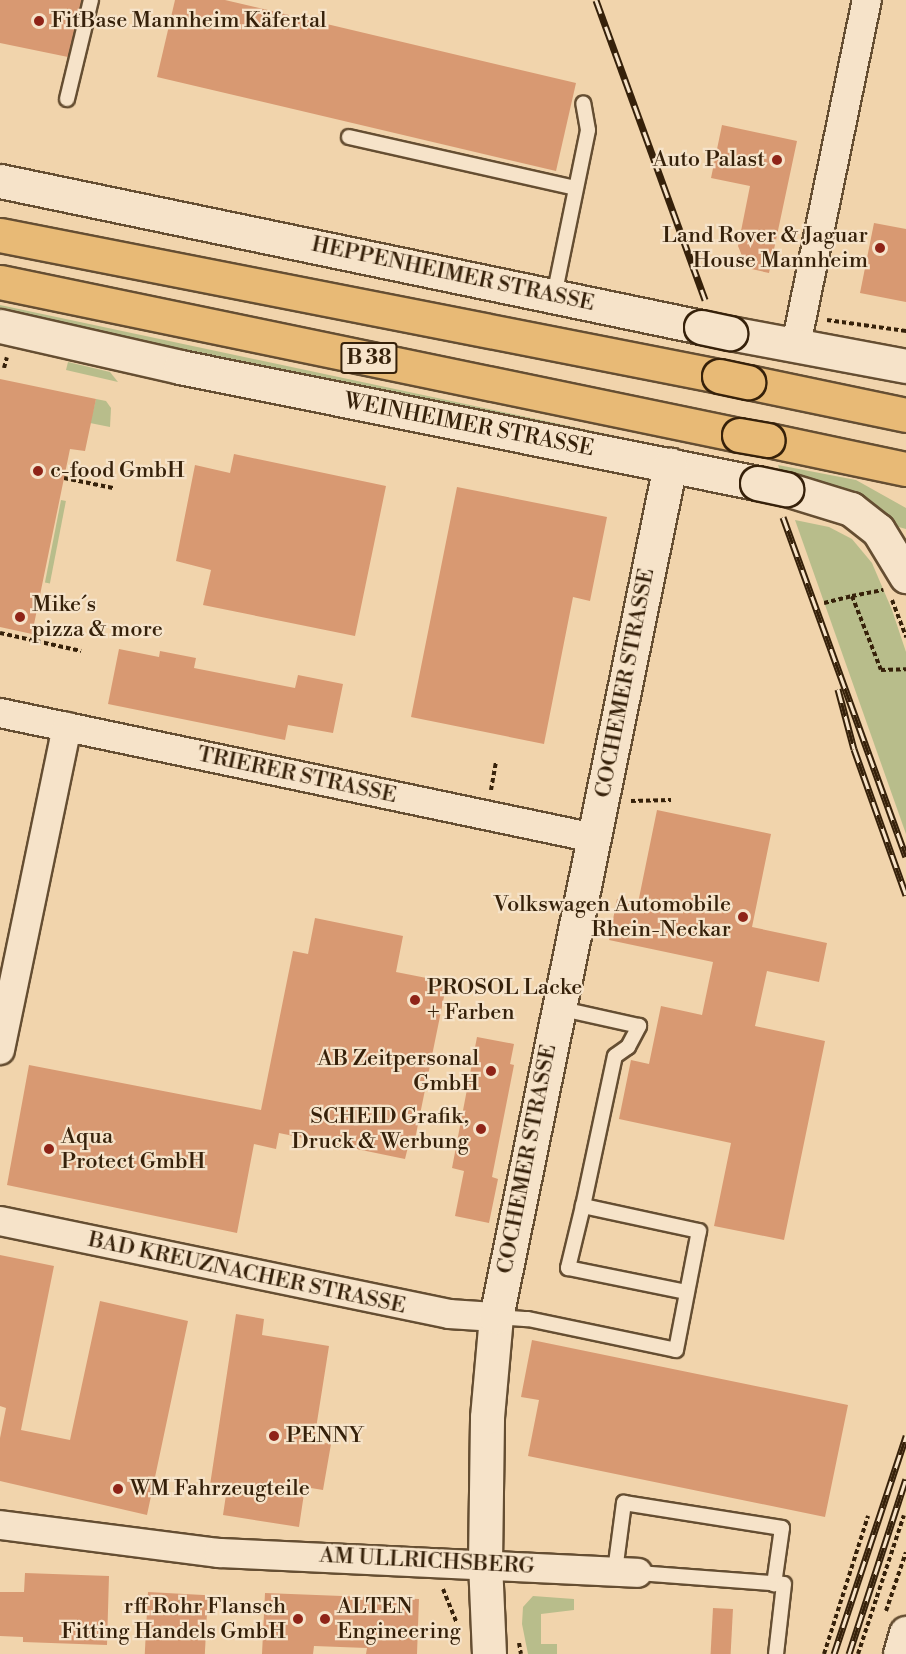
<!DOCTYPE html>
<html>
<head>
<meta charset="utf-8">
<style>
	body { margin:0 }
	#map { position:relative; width:906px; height:1654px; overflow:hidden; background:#f1d4ac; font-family:"Libre Bodoni",serif }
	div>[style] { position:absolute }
	.green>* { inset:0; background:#b8bd8b; transform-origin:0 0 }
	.building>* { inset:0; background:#d89972; transform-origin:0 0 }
	.path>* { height:4px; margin-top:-2px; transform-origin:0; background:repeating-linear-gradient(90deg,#36210a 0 4.5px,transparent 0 7.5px) }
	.roads { filter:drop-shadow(2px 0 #654e32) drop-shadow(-2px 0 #654e32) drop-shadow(0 2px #654e32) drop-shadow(0 -2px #654e32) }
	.lane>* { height:14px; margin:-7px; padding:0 7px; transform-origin:7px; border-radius:7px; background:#f6e3c9 }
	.street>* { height:28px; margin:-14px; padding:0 14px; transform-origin:14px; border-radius:14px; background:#f6e3c9 }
	.secondary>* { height:33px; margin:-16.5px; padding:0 16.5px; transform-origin:16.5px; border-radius:16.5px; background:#f6e3c9 }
	.highway>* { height:33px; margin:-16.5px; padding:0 16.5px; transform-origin:16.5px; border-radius:16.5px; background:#e8ba76 }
	.rail>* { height:7px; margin-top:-3.5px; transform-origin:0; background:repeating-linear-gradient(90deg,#f6e3c9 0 14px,#36210a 0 28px); box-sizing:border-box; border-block:2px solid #36210a }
	.bridges { filter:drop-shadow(2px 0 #36210a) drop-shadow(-2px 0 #36210a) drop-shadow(0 2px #36210a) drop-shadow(0 -2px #36210a) }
	.secondary-bridge>* { height:33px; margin:-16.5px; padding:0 16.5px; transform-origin:16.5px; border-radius:16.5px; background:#f6e3c9 }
	.highway-bridge>* { height:33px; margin:-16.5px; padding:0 16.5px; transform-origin:16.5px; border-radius:16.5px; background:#e8ba76 }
	.dots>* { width:16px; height:16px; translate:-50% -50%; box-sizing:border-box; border:3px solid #f6e3c9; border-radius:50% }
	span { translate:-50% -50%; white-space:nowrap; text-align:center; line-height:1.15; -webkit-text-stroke:4.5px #f6e3c9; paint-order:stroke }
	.shield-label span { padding:2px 4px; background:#f6e3c9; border:2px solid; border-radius:4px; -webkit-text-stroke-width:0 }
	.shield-label { font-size:21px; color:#36210a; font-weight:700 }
	.poi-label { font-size:22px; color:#36210a }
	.left { translate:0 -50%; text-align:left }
	.right { translate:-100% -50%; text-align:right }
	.street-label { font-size:22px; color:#36210a }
</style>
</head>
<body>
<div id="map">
	<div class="green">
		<div style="left:0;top:305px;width:764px;height:9px;rotate:12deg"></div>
		<div style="clip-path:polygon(68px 362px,110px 372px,118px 382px,66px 370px)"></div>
		<div style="clip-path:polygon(96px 399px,106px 401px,111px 408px,110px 427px,90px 423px)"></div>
		<div style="clip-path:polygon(778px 465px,856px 480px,906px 508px,906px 529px,895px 526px,866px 500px,838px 487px,781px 474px)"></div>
		<div style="left:61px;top:500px;width:5px;height:84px;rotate:11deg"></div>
		<div style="clip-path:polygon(795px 520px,829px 527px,852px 539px,872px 563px,892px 610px,906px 652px,906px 834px)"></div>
		<div style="clip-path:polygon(533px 1596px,574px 1599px,574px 1610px,541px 1614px,541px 1644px,557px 1644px,557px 1654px,528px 1654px,522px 1624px,523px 1607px)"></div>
	</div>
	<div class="building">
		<div style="clip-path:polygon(0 0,82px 0,68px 57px,0 43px)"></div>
		<div style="clip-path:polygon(175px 0,225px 0,576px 83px,556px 171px,157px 77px)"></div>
		<div style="clip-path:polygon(722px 125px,797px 141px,769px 273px,747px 268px,738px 246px,750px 186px,711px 178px)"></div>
		<div style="clip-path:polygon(874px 223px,906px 229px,906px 302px,860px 293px)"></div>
		<div style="clip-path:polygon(0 379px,96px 399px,85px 451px,70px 449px,32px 634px,0 627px)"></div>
		<div style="clip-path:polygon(234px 454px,386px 486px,355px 636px,203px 605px,211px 570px,176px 561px,195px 465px,230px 473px)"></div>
		<div style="clip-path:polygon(457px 487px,607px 517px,590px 601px,573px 597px,544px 744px,411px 717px)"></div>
		<div style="clip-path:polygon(119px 649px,159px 657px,160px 651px,196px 658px,194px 668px,295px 688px,298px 675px,343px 684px,333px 733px,288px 725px,285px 740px,108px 704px)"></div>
		<div style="clip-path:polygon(657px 810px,771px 834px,752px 927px,827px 943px,819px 982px,767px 971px,755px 1026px,825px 1041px,784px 1240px,714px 1226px,731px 1143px,619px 1119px,631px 1060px,649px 1064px,661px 1006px,702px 1015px,713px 962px,609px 940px,617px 899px,638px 903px)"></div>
		<div style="clip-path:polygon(315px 918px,403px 936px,396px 972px,447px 982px,414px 1144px,409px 1143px,405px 1159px,279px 1133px,276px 1149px,254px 1144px,237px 1233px,7px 1185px,29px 1065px,261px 1110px,293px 951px,308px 954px)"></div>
		<div style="clip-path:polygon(477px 1037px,514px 1044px,510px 1064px,514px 1065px,492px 1177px,498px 1179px,489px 1223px,455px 1216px,464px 1171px,452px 1168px)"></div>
		<div style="clip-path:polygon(0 1255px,54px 1266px,21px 1430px,70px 1440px,100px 1301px,188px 1321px,147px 1515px,0 1481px,0 1438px,6px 1408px,0 1406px)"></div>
		<div style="clip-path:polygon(236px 1314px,264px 1319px,262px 1335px,329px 1346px,314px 1441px,331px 1444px,323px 1490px,305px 1487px,299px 1527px,223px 1515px,227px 1488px,210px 1485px)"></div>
		<div style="clip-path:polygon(532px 1340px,848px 1405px,825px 1517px,528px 1456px,539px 1400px,521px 1397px)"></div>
		<div style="clip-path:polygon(25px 1573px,109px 1576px,107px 1645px,23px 1642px,23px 1637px,0 1636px,0 1592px,24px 1592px)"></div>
		<div style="left:148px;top:1592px;width:60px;height:62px;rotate:3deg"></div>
		<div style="clip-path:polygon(265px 1593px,419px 1599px,417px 1654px,366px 1654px,367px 1648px,314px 1646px,313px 1654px,262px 1654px)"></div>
		<div style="left:713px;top:1608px;width:20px;height:46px;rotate:3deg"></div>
	</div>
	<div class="path">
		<div style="left:827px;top:320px;width:80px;rotate:7.9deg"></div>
		<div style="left:4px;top:368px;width:11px;rotate:-75deg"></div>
		<div style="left:64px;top:478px;width:50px;rotate:11.5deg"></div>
		<div style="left:852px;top:596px;width:32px;rotate:-11deg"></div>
		<div style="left:892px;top:600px;width:40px;rotate:69deg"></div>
		<div style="left:824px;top:603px;width:29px;rotate:-14deg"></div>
		<div style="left:852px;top:596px;width:79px;rotate:68.6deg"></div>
		<div style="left:881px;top:670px;width:25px;rotate:-2deg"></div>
		<div style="left:0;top:633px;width:83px;rotate:12.5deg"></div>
		<div style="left:491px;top:790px;width:29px;rotate:-80deg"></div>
		<div style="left:631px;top:801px;width:40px;rotate:-1.4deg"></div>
		<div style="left:443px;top:1589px;width:37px;rotate:68deg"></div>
		<div style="left:886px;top:1611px;width:62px;rotate:-71.3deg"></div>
		<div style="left:519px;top:1643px;width:11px;rotate:80deg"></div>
		<div style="left:824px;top:1654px;width:145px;rotate:-72.3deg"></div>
		<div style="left:858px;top:1654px;width:146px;rotate:-71.7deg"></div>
	</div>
	<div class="roads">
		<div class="lane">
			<div style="left:67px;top:99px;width:102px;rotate:-76.4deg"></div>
			<div style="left:349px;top:137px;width:232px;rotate:12.7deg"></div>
			<div style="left:554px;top:296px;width:169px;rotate:-78.4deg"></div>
			<div style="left:588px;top:130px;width:27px;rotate:-100deg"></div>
			<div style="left:583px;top:1206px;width:64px;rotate:103.6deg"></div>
			<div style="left:568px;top:1268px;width:120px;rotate:11.5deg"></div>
			<div style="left:496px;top:1317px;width:32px;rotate:4deg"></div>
			<div style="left:528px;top:1319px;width:151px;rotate:11.8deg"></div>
			<div style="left:676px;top:1350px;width:121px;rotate:-79.1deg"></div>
			<div style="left:699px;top:1231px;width:119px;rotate:-167.8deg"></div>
			<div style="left:583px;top:1206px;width:153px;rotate:-78deg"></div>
			<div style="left:615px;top:1056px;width:16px;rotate:-35deg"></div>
			<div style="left:628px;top:1047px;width:24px;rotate:-62deg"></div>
			<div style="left:639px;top:1026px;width:83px;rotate:-167.5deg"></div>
			<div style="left:615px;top:1571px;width:69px;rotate:-82.5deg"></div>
			<div style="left:624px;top:1503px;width:160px;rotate:9deg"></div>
			<div style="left:782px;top:1528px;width:57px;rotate:98.1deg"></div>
			<div style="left:638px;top:1573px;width:146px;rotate:4.3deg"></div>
			<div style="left:784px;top:1584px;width:70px;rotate:96.5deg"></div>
		</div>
		<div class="street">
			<div style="left:796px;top:345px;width:352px;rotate:-78.4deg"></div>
			<div style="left:0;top:713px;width:607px;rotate:11.88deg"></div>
			<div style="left:0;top:1050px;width:330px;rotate:-78.3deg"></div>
			<div style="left:0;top:1221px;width:459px;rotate:11.7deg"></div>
			<div style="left:449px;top:1314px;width:47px;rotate:3.7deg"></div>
			<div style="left:0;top:1525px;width:221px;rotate:7.3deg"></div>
			<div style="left:219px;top:1553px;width:419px;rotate:2.7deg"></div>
		</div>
		<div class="secondary">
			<div style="left:0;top:181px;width:716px;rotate:11.77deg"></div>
			<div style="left:0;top:326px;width:185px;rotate:12.8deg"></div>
			<div style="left:180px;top:367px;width:589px;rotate:11.37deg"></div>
			<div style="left:730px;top:333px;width:179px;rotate:10.6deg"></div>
			<div style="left:786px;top:489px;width:68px;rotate:17.1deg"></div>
			<div style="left:851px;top:509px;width:34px;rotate:38deg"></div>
			<div style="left:878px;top:530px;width:54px;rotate:58.7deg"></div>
			<div style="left:489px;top:1654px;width:91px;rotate:-92.5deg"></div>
			<div style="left:485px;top:1563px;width:146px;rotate:-89.2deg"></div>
			<div style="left:487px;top:1417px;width:100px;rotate:-84.9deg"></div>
			<div style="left:496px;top:1317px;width:870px;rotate:-78.46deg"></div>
			<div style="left:900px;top:1654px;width:22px;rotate:-74deg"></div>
		</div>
		<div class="highway">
			<div style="left:0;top:235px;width:733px;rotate:11.1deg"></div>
			<div style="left:0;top:282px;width:755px;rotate:11.7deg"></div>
			<div style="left:748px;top:382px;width:161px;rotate:11.8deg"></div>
			<div style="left:768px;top:440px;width:141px;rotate:11.9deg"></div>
		</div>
	</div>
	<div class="rail">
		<div style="left:596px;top:0;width:319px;rotate:70deg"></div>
		<div style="left:783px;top:517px;width:361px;rotate:70.1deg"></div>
		<div style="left:838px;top:689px;width:62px;rotate:75.1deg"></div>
		<div style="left:854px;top:749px;width:155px;rotate:70.4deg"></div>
		<div style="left:834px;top:1654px;width:230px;rotate:-71.7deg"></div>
		<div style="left:849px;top:1654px;width:184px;rotate:-72deg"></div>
	</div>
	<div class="bridges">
		<div class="secondary-bridge">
			<div style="left:701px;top:327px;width:30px;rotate:12deg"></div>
			<div style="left:757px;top:483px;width:30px;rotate:12deg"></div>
		</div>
		<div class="highway-bridge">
			<div style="left:719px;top:376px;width:30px;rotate:12deg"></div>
			<div style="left:739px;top:435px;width:29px;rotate:10deg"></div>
		</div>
	</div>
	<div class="dots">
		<div style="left:39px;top:21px;background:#8f2418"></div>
		<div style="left:777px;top:160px;background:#8f2418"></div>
		<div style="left:880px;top:248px;background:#8f2418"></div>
		<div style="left:38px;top:471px;background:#8f2418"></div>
		<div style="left:20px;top:617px;background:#8f2418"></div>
		<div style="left:743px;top:917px;background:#8f2418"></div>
		<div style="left:415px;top:1000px;background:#8f2418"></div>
		<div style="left:491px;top:1071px;background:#8f2418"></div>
		<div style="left:481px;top:1129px;background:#8f2418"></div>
		<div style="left:49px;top:1149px;background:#8f2418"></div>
		<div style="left:274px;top:1436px;background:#8f2418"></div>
		<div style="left:118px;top:1489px;background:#8f2418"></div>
		<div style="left:298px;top:1619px;background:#8f2418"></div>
		<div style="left:325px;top:1619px;background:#8f2418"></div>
	</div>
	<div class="shield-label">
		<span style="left:369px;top:358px">B 38</span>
	</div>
	<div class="poi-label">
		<span class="left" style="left:51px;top:21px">FitBase Mannheim Käfertal</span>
		<span class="right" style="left:765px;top:160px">Auto Palast</span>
		<span class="right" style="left:868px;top:248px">Land Rover &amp; Jaguar<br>House Mannheim</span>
		<span class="left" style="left:50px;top:471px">c-food GmbH</span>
		<span class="left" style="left:32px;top:617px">Mike´s<br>pizza &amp; more</span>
		<span class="right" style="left:731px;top:917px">Volkswagen Automobile<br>Rhein-Neckar</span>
		<span class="left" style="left:427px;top:1000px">PROSOL Lacke<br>+ Farben</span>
		<span class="right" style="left:479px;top:1071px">AB Zeitpersonal<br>GmbH</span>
		<span class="right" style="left:469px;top:1129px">SCHEID Grafik,<br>Druck &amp; Werbung</span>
		<span class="left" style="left:61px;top:1149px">Aqua<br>Protect GmbH</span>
		<span class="left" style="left:286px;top:1436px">PENNY</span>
		<span class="left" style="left:130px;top:1489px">WM Fahrzeugteile</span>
		<span class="right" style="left:286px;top:1619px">rff Rohr Flansch<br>Fitting Handels GmbH</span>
		<span class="left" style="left:337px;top:1619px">ALTEN<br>Engineering</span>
	</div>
	<div class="street-label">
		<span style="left:453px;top:274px;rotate:12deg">HEPPENHEIMER STRASSE</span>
		<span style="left:469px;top:425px;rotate:11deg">WEINHEIMER STRASSE</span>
		<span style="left:625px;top:683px;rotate:-79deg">COCHEMER STRASSE</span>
		<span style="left:297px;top:775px;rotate:12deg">TRIERER STRASSE</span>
		<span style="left:527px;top:1159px;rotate:-79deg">COCHEMER STRASSE</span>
		<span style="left:247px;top:1273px;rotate:12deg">BAD KREUZNACHER STRASSE</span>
		<span style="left:427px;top:1561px;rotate:3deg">AM ULLRICHSBERG</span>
	</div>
</div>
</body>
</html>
